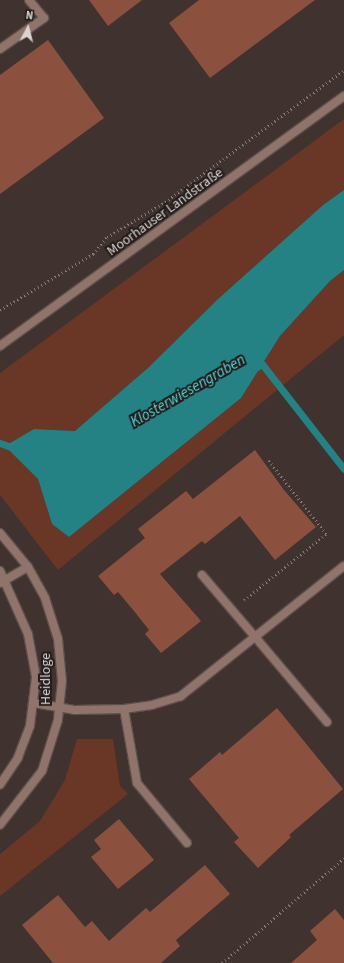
<!DOCTYPE html>
<html>
<head>
<meta charset="utf-8">
<style>
	body { margin:0 }
	#map { position:relative; width:344px; height:963px; overflow:hidden; background:#40322e; font-family:"Source Sans 3",sans-serif }
	div>[style] { position:absolute }
	.green>* { inset:0; background:#6a3626 }
	.water>* { inset:0; background:#258284 }
	.stream>* { height:7px; margin:-3.5px; padding:0 3.5px; transform-origin:3.5px; border-radius:3.5px; background:#258284 }
	.building>* { inset:0; background:#8b513e }
	.path>* { height:2.5px; margin-top:-1.25px; transform-origin:0; background:repeating-linear-gradient(90deg,#857976 0 1px,transparent 0 4px) }
	.roads { filter:drop-shadow(1px 0 #5c4f4b) drop-shadow(-1px 0 #5c4f4b) drop-shadow(0 1px #5c4f4b) drop-shadow(0 -1px #5c4f4b) }
	.service>* { height:8px; margin:-4px; padding:0 4px; transform-origin:4px; border-radius:4px; background:#90746b }
	.minor>* { height:8px; margin:-4px; padding:0 4px; transform-origin:4px; border-radius:4px; background:#90746b }
	.tertiary>* { height:8px; margin:-4px; padding:0 4px; transform-origin:4px; border-radius:4px; background:#90746b }
	span { translate:-50% -50%; white-space:nowrap; text-align:center; line-height:1.15; -webkit-text-stroke:4px #221c1a; paint-order:stroke }
	.street-label { font-size:14px; color:#ddd4d1 }
	.water-label { font-size:15px; color:#55d8dc; font-style:italic }
	.north { position:absolute; left:8px; top:8px; width:40px; height:40px; -webkit-text-stroke:3px #221c1a; paint-order:stroke; rotate:7deg; font-size:11px; font-weight:700; line-height:16px; text-align:center; color:#ddd4d1 }
	.north::after { content:''; display:block; margin:auto; width:14px; height:18px; background:#ddd4d1; clip-path:polygon(50% 0,100% 100%,50% 72%,0 100%) }
</style>
</head>
<body>
<div id="map">
	<div class="green">
		<div style="clip-path:polygon(344px 119px,344px 190px,323px 205px,218px 299px,149px 367px,75px 431px,34px 429px,6px 446px,38px 479px,52px 524px,69px 537px,241px 398px,280px 336px,330px 281px,344px 270px,344px 335px,58px 570px,0 495px,0 373px)"></div>
		<div style="clip-path:polygon(77px 739px,113px 739px,120px 786px,128px 794px,0 896px,0 854px,40px 821px,65px 780px)"></div>
	</div>
	<div class="water">
		<div style="clip-path:polygon(344px 190px,344px 270px,330px 281px,280px 336px,241px 398px,69px 537px,52px 524px,38px 479px,5px 446px,34px 429px,75px 431px,149px 367px,218px 299px,323px 205px)"></div>
	</div>
	<div class="stream">
		<div style="left:255px;top:368px;width:8px;rotate:-30deg"></div>
		<div style="left:262px;top:364px;width:133px;rotate:52deg"></div>
		<div style="left:0;top:443px;width:14px;rotate:21deg"></div>
	</div>
	<div class="building">
		<div style="clip-path:polygon(89px 0,142px 0,108px 26px)"></div>
		<div style="clip-path:polygon(199px 0,315px 0,210px 78px,169px 23px)"></div>
		<div style="clip-path:polygon(48px 40px,104px 118px,0 194px,0 75px)"></div>
		<div style="clip-path:polygon(255px 450px,284px 490px,316px 527px,275px 560px,240px 516px,205px 544px,202px 541px,160px 574px,201px 621px,161px 653px,145px 634px,149px 630px,134px 611px,118px 592px,114px 595px,98px 576px,145px 538px,138px 529px,186px 491px,193px 499px)"></div>
		<div style="clip-path:polygon(277px 708px,343px 789px,289px 835px,291px 837px,258px 868px,234px 842px,239px 838px,189px 779px,220px 752px,222px 755px)"></div>
		<div style="clip-path:polygon(119px 819px,154px 860px,118px 889px,91px 857px,101px 849px,94px 840px)"></div>
		<div style="clip-path:polygon(205px 865px,230px 894px,176px 940px,180px 946px,161px 963px,53px 963px,22px 925px,58px 895px,85px 927px,92px 921px,109px 941px,146px 908px,150px 912px)"></div>
		<div style="clip-path:polygon(335px 909px,344px 920px,344px 963px,291px 963px,317px 940px,310px 931px)"></div>
	</div>
	<div class="path">
		<div style="left:0;top:310px;width:109px;rotate:-31.1deg"></div>
		<div style="left:93px;top:254px;width:22px;rotate:-51deg"></div>
		<div style="left:107px;top:237px;width:68px;rotate:-31.1deg"></div>
		<div style="left:165px;top:202px;width:222px;rotate:-36.4deg"></div>
		<div style="left:244px;top:600px;width:105px;rotate:-38.8deg"></div>
		<div style="left:326px;top:534px;width:95px;rotate:-128.2deg"></div>
		<div style="left:222px;top:963px;width:161px;rotate:-40.7deg"></div>
	</div>
	<div class="roads">
		<div class="service">
			<div style="left:0;top:49px;width:54px;rotate:-35.2deg"></div>
			<div style="left:44px;top:18px;width:23px;rotate:-130deg"></div>
			<div style="left:202px;top:575px;width:83px;rotate:49.4deg"></div>
			<div style="left:0;top:583px;width:32px;rotate:-30deg"></div>
		</div>
		<div class="minor">
			<div style="left:0;top:533px;width:44px;rotate:50.5deg"></div>
			<div style="left:28px;top:567px;width:35px;rotate:61deg"></div>
			<div style="left:45px;top:598px;width:43px;rotate:72.4deg"></div>
			<div style="left:58px;top:639px;width:42px;rotate:84.6deg"></div>
			<div style="left:62px;top:681px;width:39px;rotate:96deg"></div>
			<div style="left:58px;top:720px;width:53px;rotate:107.4deg"></div>
			<div style="left:42px;top:771px;width:68px;rotate:127.9deg"></div>
			<div style="left:0;top:571px;width:69px;rotate:66deg"></div>
			<div style="left:28px;top:634px;width:44px;rotate:79.5deg"></div>
			<div style="left:36px;top:677px;width:49px;rotate:97deg"></div>
			<div style="left:30px;top:726px;width:34px;rotate:111deg"></div>
			<div style="left:18px;top:758px;width:32px;rotate:124deg"></div>
			<div style="left:256px;top:638px;width:110px;rotate:49.8deg"></div>
			<div style="left:34px;top:703px;width:42px;rotate:9.7deg"></div>
			<div style="left:75px;top:710px;width:49px;rotate:-1.2deg"></div>
			<div style="left:124px;top:709px;width:28px;rotate:-8deg"></div>
			<div style="left:152px;top:705px;width:30px;rotate:-17deg"></div>
			<div style="left:181px;top:696px;width:208px;rotate:-38.6deg"></div>
			<div style="left:124px;top:709px;width:75px;rotate:80deg"></div>
			<div style="left:137px;top:783px;width:78px;rotate:50.2deg"></div>
		</div>
		<div class="tertiary">
			<div style="left:0;top:346px;width:425px;rotate:-36deg"></div>
		</div>
	</div>
	<div class="street-label">
		<span style="left:165px;top:212px;rotate:-36deg">Moorhauser Landstraße</span>
		<span style="left:46px;top:679px;rotate:-90deg">Heidloge</span>
	</div>
	<div class="water-label">
		<span style="left:188px;top:391px;rotate:-30deg">Klosterwiesengraben</span>
	</div>
	<div class="north">N</div>
</div>
</body>
</html>
